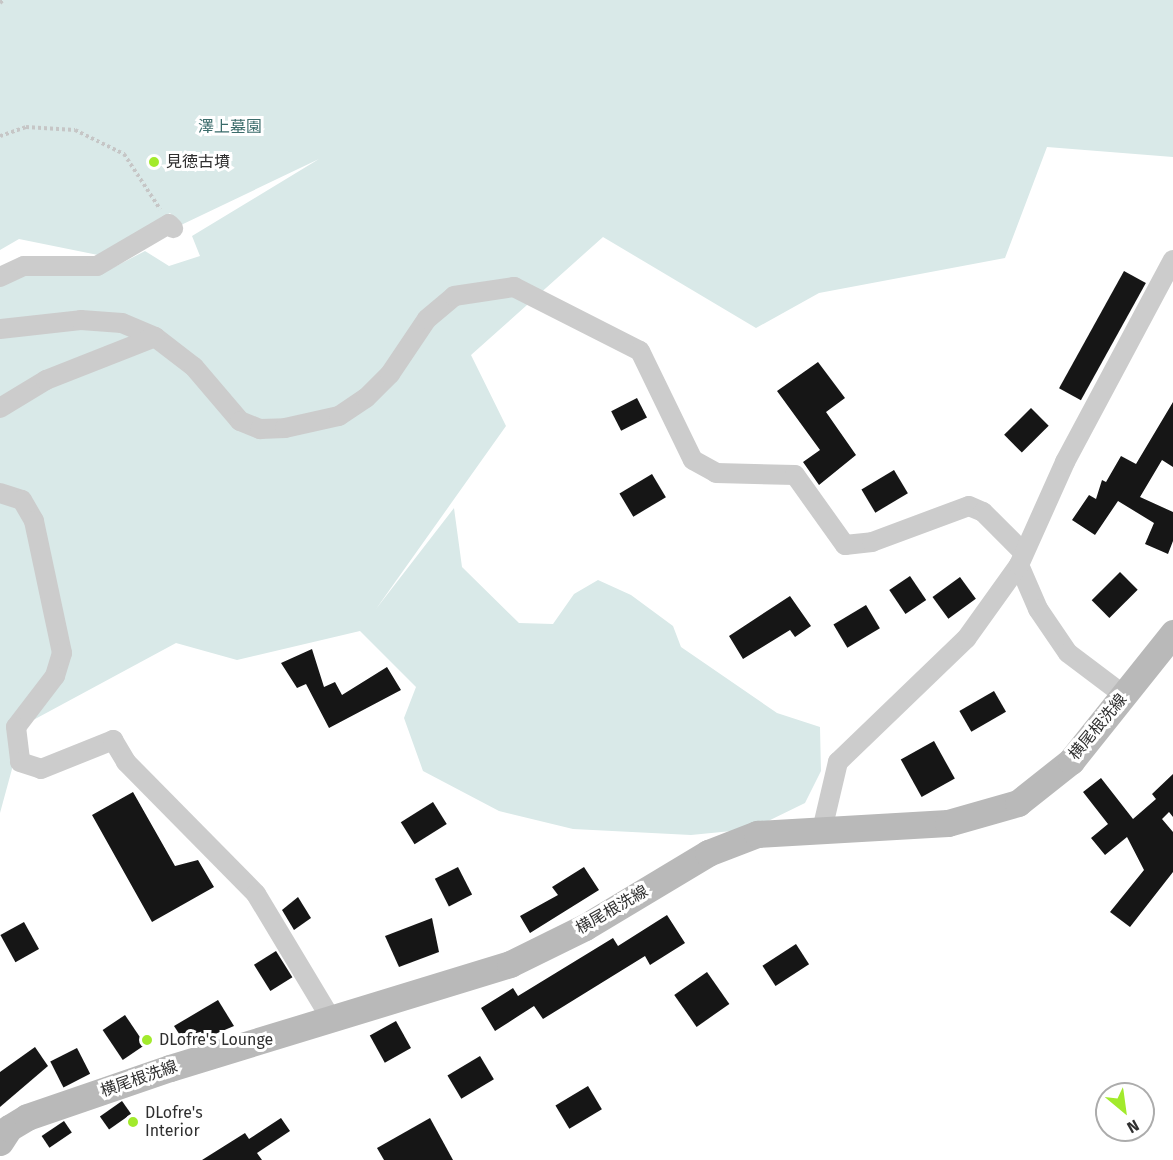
<!DOCTYPE html>
<html>
<head>
<meta charset="utf-8">
<style>
	body { margin:0 }
	#map { position:relative; width:1173px; height:1160px; overflow:hidden; background:#fff; font-family:"Fira Sans","Noto Sans JP",sans-serif }
	div>[style] { position:absolute }
	.green>* { inset:0; background:#d9e9e8 }
	.building>* { inset:0; background:#161616; transform-origin:0 0 }
	.path>* { height:4px; margin-top:-2px; transform-origin:0; background:repeating-linear-gradient(90deg,#c6c6c6 0 3px,transparent 0 6px) }
	.minor>* { height:20px; margin:-10px; padding:0 10px; transform-origin:10px; border-radius:10px; background:#ccc }
	.secondary>* { height:27px; margin:-13.5px; padding:0 13.5px; transform-origin:13.5px; border-radius:13.5px; background:#b9b9b9 }
	.dots>* { width:16px; height:16px; translate:-50% -50%; box-sizing:border-box; border:3px solid #fff; border-radius:50% }
	span { translate:-50% -50%; white-space:nowrap; text-align:center; line-height:1.15; -webkit-text-stroke:6px #fff; paint-order:stroke }
	.park-label { font-size:16px; color:#3b6c6b }
	.poi-label { font-size:16px; color:#2f2f2f }
	.left { translate:0 -50%; text-align:left }
	.street-label { font-size:16px; color:#2f2f2f }
	.north { position:absolute; left:1095px; top:1082px; width:60px; height:60px; box-sizing:border-box; background:#fff; border:2px solid #acacac; border-radius:50%; rotate:151deg; font-size:16px; font-weight:700; line-height:24px; text-align:center; color:#2f2f2f }
	.north::after { content:''; display:block; margin:auto; width:21px; height:27px; background:#a2ea2c; clip-path:polygon(50% 0,100% 100%,50% 72%,0 100%) }
</style>
</head>
<body>
<div id="map">
	<div class="green">
		<div style="clip-path:polygon(0 0,1173px 0,1173px 157px,1047px 147px,1005px 258px,819px 293px,756px 328px,603px 237px,471px 355px,506px 426px,376px 609px,454px 508px,462px 567px,519px 623px,553px 624px,574px 594px,598px 580px,631px 595px,673px 626px,681px 647px,777px 713px,820px 727px,821px 771px,805px 803px,752px 829px,691px 835px,573px 829px,499px 811px,423px 771px,404px 718px,416px 687px,360px 631px,237px 660px,176px 643px,24px 725px,0 813px,0 285px,24px 274px,99px 275px,145px 251px,169px 266px,200px 256px,192px 236px,319px 159px,181px 225px,170px 213px,98px 255px,19px 239px,0 250px)"></div>
	</div>
	<div class="building">
		<div style="left:1124px;top:271px;width:25px;height:134px;rotate:29deg"></div>
		<div style="clip-path:polygon(818px 362px,845px 398px,826px 412px,856px 455px,819px 485px,803px 462px,820px 450px,777px 391px)"></div>
		<div style="left:637px;top:398px;width:22px;height:29px;rotate:63deg"></div>
		<div style="clip-path:polygon(1173px 402px,1173px 467px,1162px 460px,1140px 497px,1173px 512px,1173px 541px,1168px 554px,1145px 544px,1154px 523px,1118px 501px,1095px 535px,1072px 520px,1089px 495px,1096px 499px,1102px 480px,1106px 482px,1121px 456px,1136px 464px)"></div>
		<div style="left:1031px;top:408px;width:25px;height:38px;rotate:45deg"></div>
		<div style="left:894px;top:470px;width:27px;height:38px;rotate:59deg"></div>
		<div style="left:652px;top:474px;width:27px;height:38px;rotate:59deg"></div>
		<div style="left:1120px;top:572px;width:25px;height:40px;rotate:45deg"></div>
		<div style="left:910px;top:576px;width:29px;height:25px;rotate:56deg"></div>
		<div style="left:960px;top:577px;width:27px;height:34px;rotate:54deg"></div>
		<div style="clip-path:polygon(790px 596px,811px 626px,795px 637px,790px 630px,743px 659px,729px 636px)"></div>
		<div style="left:866px;top:605px;width:27px;height:38px;rotate:59deg"></div>
		<div style="clip-path:polygon(312px 649px,324px 687px,335px 682px,342px 695px,387px 667px,401px 690px,329px 728px,306px 684px,297px 688px,281px 663px)"></div>
		<div style="left:994px;top:691px;width:24px;height:40px;rotate:60deg"></div>
		<div style="left:934px;top:741px;width:43px;height:38px;rotate:61deg"></div>
		<div style="clip-path:polygon(1173px 774px,1173px 817px,1169px 812px,1162px 819px,1173px 832px,1173px 872px,1130px 927px,1110px 912px,1144px 870px,1127px 837px,1105px 855px,1091px 838px,1108px 824px,1083px 792px,1101px 778px,1133px 819px,1156px 799px,1152px 794px)"></div>
		<div style="clip-path:polygon(133px 792px,175px 866px,198px 860px,214px 887px,152px 922px,92px 815px)"></div>
		<div style="left:433px;top:802px;width:26px;height:38px;rotate:58deg"></div>
		<div style="left:458px;top:867px;width:31px;height:26px;rotate:63deg"></div>
		<div style="clip-path:polygon(584px 867px,599px 890px,530px 933px,520px 916px,558px 895px,552px 887px)"></div>
		<div style="clip-path:polygon(298px 897px,311px 918px,294px 930px,282px 910px)"></div>
		<div style="clip-path:polygon(667px 915px,685px 943px,650px 965px,645px 956px,543px 1019px,534px 1006px,495px 1031px,481px 1008px,513px 988px,518px 996px,613px 938px,618px 946px)"></div>
		<div style="clip-path:polygon(432px 918px,439px 952px,399px 967px,385px 936px)"></div>
		<div style="left:24px;top:922px;width:31px;height:27px;rotate:61deg"></div>
		<div style="left:796px;top:944px;width:24px;height:40px;rotate:57deg"></div>
		<div style="left:276px;top:951px;width:31px;height:26px;rotate:58deg"></div>
		<div style="left:707px;top:972px;width:39px;height:40px;rotate:55deg"></div>
		<div style="clip-path:polygon(218px 1000px,234px 1026px,187px 1046px,174px 1026px)"></div>
		<div style="left:125px;top:1015px;width:36px;height:27px;rotate:56deg"></div>
		<div style="left:396px;top:1021px;width:31px;height:30px;rotate:61deg"></div>
		<div style="clip-path:polygon(35px 1047px,48px 1066px,0 1107px,0 1072px)"></div>
		<div style="left:77px;top:1048px;width:29px;height:30px;rotate:63deg"></div>
		<div style="left:480px;top:1056px;width:27px;height:38px;rotate:59deg"></div>
		<div style="left:588px;top:1086px;width:27px;height:38px;rotate:59deg"></div>
		<div style="left:122px;top:1101px;width:16px;height:27px;rotate:55deg"></div>
		<div style="clip-path:polygon(281px 1118px,290px 1131px,257px 1153px,262px 1160px,202px 1160px,245px 1133px,249px 1139px)"></div>
		<div style="clip-path:polygon(430px 1118px,453px 1160px,384px 1160px,377px 1148px)"></div>
		<div style="left:64px;top:1121px;width:14px;height:27px;rotate:56deg"></div>
	</div>
	<div class="path">
		<div style="left:0;top:3px;width:4px;rotate:-45deg"></div>
		<div style="left:0;top:136px;width:28px;rotate:-19deg"></div>
		<div style="left:26px;top:127px;width:49px;rotate:3.5deg"></div>
		<div style="left:75px;top:130px;width:55px;rotate:26.1deg"></div>
		<div style="left:124px;top:154px;width:66px;rotate:56.8deg"></div>
	</div>
	<div class="minor">
		<div style="left:0;top:277px;width:26px;rotate:-25deg"></div>
		<div style="left:24px;top:266px;width:73px"></div>
		<div style="left:97px;top:266px;width:83px;rotate:-30.3deg"></div>
		<div style="left:169px;top:224px;width:6px;rotate:45deg"></div>
		<div style="left:0;top:329px;width:81px;rotate:-6.3deg"></div>
		<div style="left:81px;top:320px;width:41px;rotate:4.2deg"></div>
		<div style="left:122px;top:323px;width:36px;rotate:23deg"></div>
		<div style="left:155px;top:337px;width:49px;rotate:37.6deg"></div>
		<div style="left:194px;top:367px;width:71px;rotate:49.6deg"></div>
		<div style="left:240px;top:421px;width:22px;rotate:22deg"></div>
		<div style="left:260px;top:429px;width:25px;rotate:-2deg"></div>
		<div style="left:285px;top:428px;width:55px;rotate:-12.5deg"></div>
		<div style="left:339px;top:416px;width:32px;rotate:-34deg"></div>
		<div style="left:366px;top:398px;width:34px;rotate:-45deg"></div>
		<div style="left:390px;top:374px;width:66px;rotate:-56.1deg"></div>
		<div style="left:427px;top:319px;width:35px;rotate:-40deg"></div>
		<div style="left:454px;top:296px;width:61px;rotate:-8.5deg"></div>
		<div style="left:514px;top:287px;width:141px;rotate:26.9deg"></div>
		<div style="left:640px;top:351px;width:121px;rotate:64.1deg"></div>
		<div style="left:693px;top:460px;width:26px;rotate:29deg"></div>
		<div style="left:716px;top:473px;width:79px;rotate:1.5deg"></div>
		<div style="left:795px;top:475px;width:86px;rotate:54.5deg"></div>
		<div style="left:845px;top:545px;width:27px;rotate:-6deg"></div>
		<div style="left:872px;top:542px;width:103px;rotate:-20.4deg"></div>
		<div style="left:969px;top:506px;width:15px;rotate:23deg"></div>
		<div style="left:983px;top:512px;width:57px;rotate:45deg"></div>
		<div style="left:0;top:408px;width:54px;rotate:-31.3deg"></div>
		<div style="left:46px;top:380px;width:117px;rotate:-21.5deg"></div>
		<div style="left:0;top:493px;width:23px;rotate:18deg"></div>
		<div style="left:22px;top:500px;width:24px;rotate:60deg"></div>
		<div style="left:34px;top:521px;width:135px;rotate:78deg"></div>
		<div style="left:62px;top:653px;width:24px;rotate:107deg"></div>
		<div style="left:55px;top:676px;width:64px;rotate:127.4deg"></div>
		<div style="left:16px;top:727px;width:35px;rotate:83deg"></div>
		<div style="left:20px;top:762px;width:22px;rotate:18deg"></div>
		<div style="left:41px;top:769px;width:78px;rotate:-21.9deg"></div>
		<div style="left:113px;top:740px;width:26px;rotate:59deg"></div>
		<div style="left:126px;top:762px;width:185px;rotate:45.4deg"></div>
		<div style="left:256px;top:894px;width:146px;rotate:59deg"></div>
		<div style="left:1019px;top:565px;width:48px;rotate:66.6deg"></div>
		<div style="left:1038px;top:609px;width:53px;rotate:55.7deg"></div>
		<div style="left:1068px;top:653px;width:71px;rotate:37deg"></div>
		<div style="left:822px;top:830px;width:70px;rotate:-76.8deg"></div>
		<div style="left:838px;top:762px;width:178px;rotate:-43.9deg"></div>
		<div style="left:966px;top:639px;width:91px;rotate:-54.4deg"></div>
		<div style="left:1019px;top:565px;width:113px;rotate:-65.9deg"></div>
		<div style="left:1065px;top:462px;width:229px;rotate:-61.9deg"></div>
	</div>
	<div class="secondary">
		<div style="left:0;top:1142px;width:17px;rotate:-57deg"></div>
		<div style="left:9px;top:1128px;width:21px;rotate:-31deg"></div>
		<div style="left:27px;top:1117px;width:151px;rotate:-18.9deg"></div>
		<div style="left:170px;top:1068px;width:356px;rotate:-17deg"></div>
		<div style="left:510px;top:964px;width:84px;rotate:-26.3deg"></div>
		<div style="left:585px;top:927px;width:144px;rotate:-31deg"></div>
		<div style="left:708px;top:853px;width:53px;rotate:-21.2deg"></div>
		<div style="left:757px;top:834px;width:191px;rotate:-3.3deg"></div>
		<div style="left:948px;top:823px;width:73px;rotate:-15.9deg"></div>
		<div style="left:1018px;top:803px;width:68px;rotate:-38.4deg"></div>
		<div style="left:1071px;top:761px;width:164px;rotate:-51.4deg"></div>
	</div>
	<div class="dots">
		<div style="left:154px;top:162px;background:#a2ea2c"></div>
		<div style="left:147px;top:1040px;background:#a2ea2c"></div>
		<div style="left:133px;top:1122px;background:#a2ea2c"></div>
	</div>
	<div class="park-label">
		<span style="left:230px;top:127px">澤上墓園</span>
	</div>
	<div class="poi-label">
		<span class="left" style="left:166px;top:162px">見徳古墳</span>
		<span class="left" style="left:159px;top:1040px">DLofre's Lounge</span>
		<span class="left" style="left:145px;top:1122px">DLofre's<br>Interior</span>
	</div>
	<div class="street-label">
		<span style="left:1098px;top:727px;rotate:-50deg">横尾根洗線</span>
		<span style="left:612px;top:910px;rotate:-30deg">横尾根洗線</span>
		<span style="left:139px;top:1079px;rotate:-19deg">横尾根洗線</span>
	</div>
	<div class="north">N</div>
</div>
</body>
</html>
